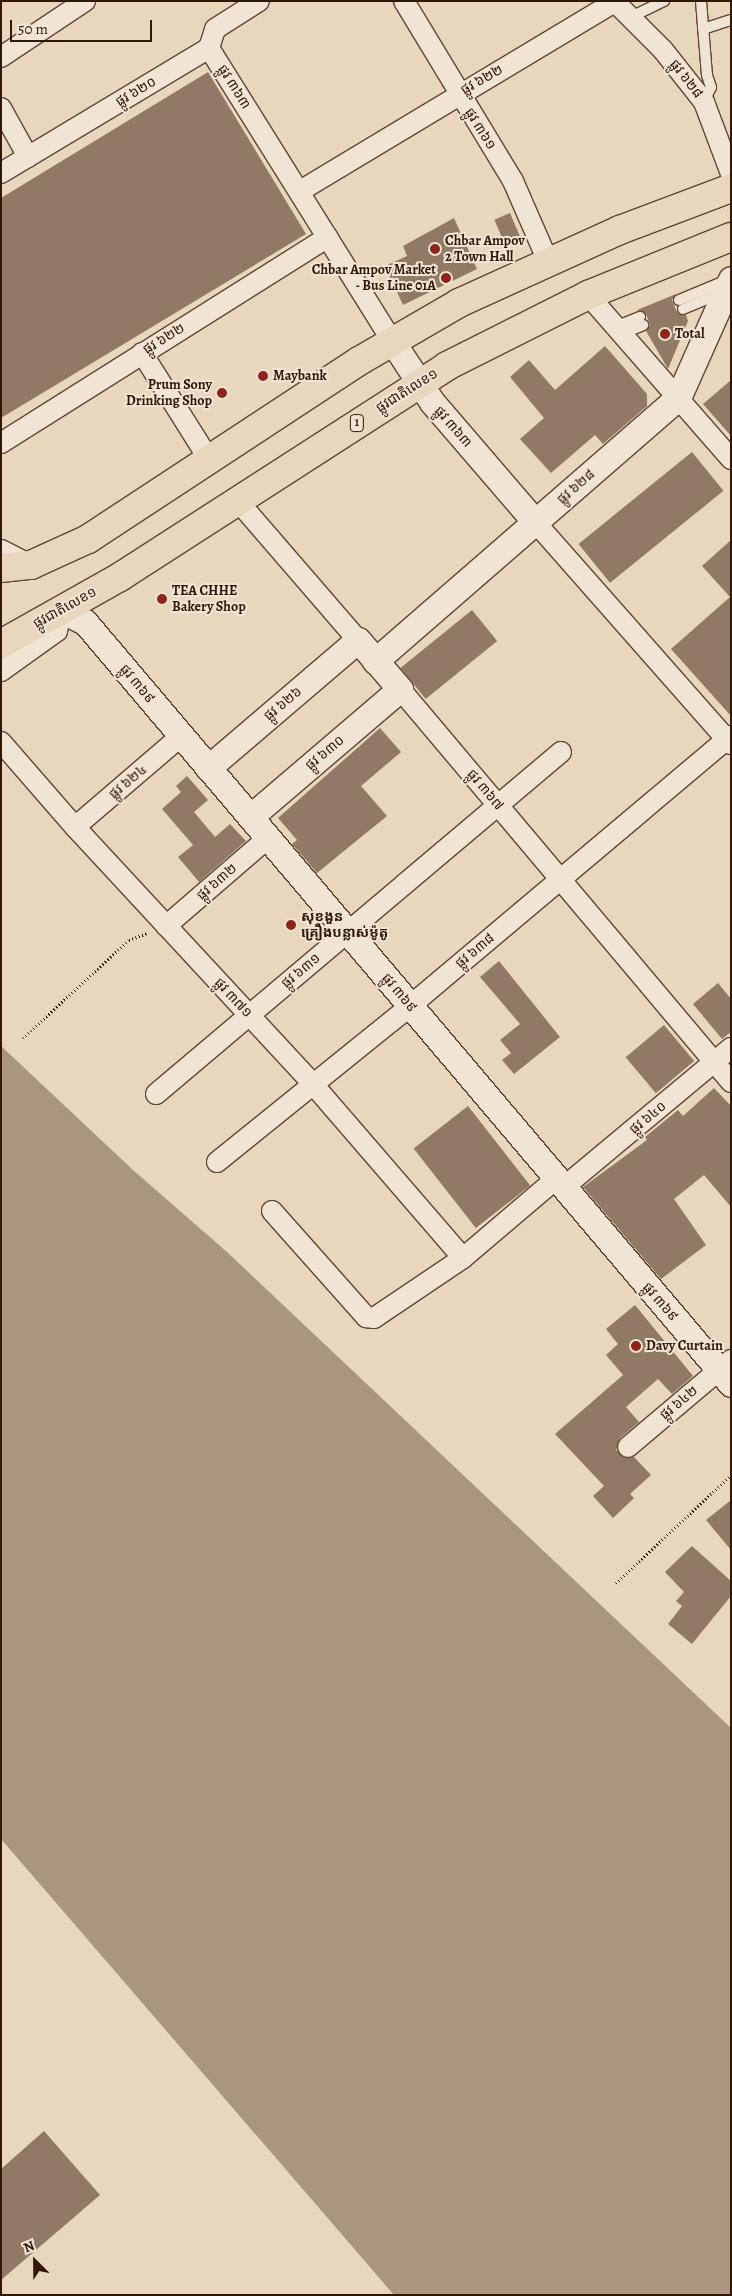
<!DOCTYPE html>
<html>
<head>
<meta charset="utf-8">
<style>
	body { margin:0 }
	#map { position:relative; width:732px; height:2296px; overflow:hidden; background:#e8d6bd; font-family:Alegreya,"Noto Sans Khmer",serif }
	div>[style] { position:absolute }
	.water>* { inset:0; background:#aa957f }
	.building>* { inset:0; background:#917a65; transform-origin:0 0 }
	.path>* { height:3px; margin-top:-1.5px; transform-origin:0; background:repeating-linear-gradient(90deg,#321606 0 1px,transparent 0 3.5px) }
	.roads { filter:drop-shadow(1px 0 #604634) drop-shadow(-1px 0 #604634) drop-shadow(0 1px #604634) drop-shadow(0 -1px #604634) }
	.service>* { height:10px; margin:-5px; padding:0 5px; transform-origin:5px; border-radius:5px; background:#f0e4d4 }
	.minor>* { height:20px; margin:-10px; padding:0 10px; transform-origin:10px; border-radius:10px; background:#f0e4d4 }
	.tertiary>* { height:25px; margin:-12.5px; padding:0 12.5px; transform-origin:12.5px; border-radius:12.5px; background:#f0e4d4 }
	.trunk>* { height:28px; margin:-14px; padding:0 14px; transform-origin:14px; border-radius:14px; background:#e8d6bd }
	.dots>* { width:14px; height:14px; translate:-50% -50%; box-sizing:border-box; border:2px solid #f0e4d4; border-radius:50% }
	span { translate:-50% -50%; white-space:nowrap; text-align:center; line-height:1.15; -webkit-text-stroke:4px #f0e4d4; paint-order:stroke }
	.shield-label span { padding:1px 4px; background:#f0e4d4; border:1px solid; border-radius:4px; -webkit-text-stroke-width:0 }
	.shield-label { font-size:12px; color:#321606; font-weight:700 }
	.street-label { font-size:14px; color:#321606 }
	.poi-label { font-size:14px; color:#321606; font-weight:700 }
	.left { translate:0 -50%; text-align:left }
	.right { translate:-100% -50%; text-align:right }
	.frame { position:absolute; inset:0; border:2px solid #321606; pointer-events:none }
	.north { position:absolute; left:10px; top:2236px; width:50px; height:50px; -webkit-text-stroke:4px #f0e4d4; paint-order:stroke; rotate:337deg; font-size:14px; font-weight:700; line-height:20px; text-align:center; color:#321606 }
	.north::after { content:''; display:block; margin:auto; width:18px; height:22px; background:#321606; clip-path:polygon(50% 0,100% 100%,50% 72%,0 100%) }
	.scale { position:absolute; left:10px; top:20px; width:142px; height:22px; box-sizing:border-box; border:2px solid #321606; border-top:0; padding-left:6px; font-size:15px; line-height:18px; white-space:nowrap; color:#321606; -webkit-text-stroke:4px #f0e4d4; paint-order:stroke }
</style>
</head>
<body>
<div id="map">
	<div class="water">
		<div style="clip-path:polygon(1px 1046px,133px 1170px,227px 1252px,731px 1728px,731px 2295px,394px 2295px,1px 1839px)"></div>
	</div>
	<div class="building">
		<div style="clip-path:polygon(208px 72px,306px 234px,1px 418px,1px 198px)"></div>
		<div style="left:510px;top:213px;width:30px;height:17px;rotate:67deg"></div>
		<div style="clip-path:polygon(454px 218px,477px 269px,403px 305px,385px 266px,407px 256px,403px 246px)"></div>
		<div style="clip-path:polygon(676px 294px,672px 300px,677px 312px,686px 315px,688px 321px,668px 369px,646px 331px,650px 325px,646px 314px,637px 310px)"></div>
		<div style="clip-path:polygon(605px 346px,647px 394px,647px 406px,603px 444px,595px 435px,551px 473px,520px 439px,544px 418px,510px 377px,529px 360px,555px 390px)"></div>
		<div style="clip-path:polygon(731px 380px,731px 436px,703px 404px)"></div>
		<div style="left:692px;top:452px;width:50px;height:146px;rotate:51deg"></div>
		<div style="clip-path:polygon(731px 540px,731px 716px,671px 649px,730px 597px,702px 566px)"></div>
		<div style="left:472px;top:610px;width:40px;height:92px;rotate:51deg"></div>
		<div style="clip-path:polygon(380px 728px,401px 752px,361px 786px,387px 816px,317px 873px,292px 844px,297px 840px,278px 818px)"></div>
		<div style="clip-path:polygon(187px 776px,208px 800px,194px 812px,215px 837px,230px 824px,246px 841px,199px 882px,178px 857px,193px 845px,162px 809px,181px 792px,176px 786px)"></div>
		<div style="clip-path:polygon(499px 961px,560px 1037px,514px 1074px,502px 1060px,511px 1053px,500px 1040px,520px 1024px,480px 977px)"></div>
		<div style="clip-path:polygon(718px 983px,731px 999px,731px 1032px,722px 1039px,693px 1004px)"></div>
		<div style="left:664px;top:1025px;width:47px;height:50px;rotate:50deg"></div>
		<div style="clip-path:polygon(714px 1088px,731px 1106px,731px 1207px,704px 1175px,674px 1199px,706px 1245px,661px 1279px,583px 1187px,647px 1140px,645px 1137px,678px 1110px,683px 1116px)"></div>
		<div style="left:468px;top:1106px;width:101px;height:69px;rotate:52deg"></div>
		<div style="clip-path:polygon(635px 1305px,693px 1376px,672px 1394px,658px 1379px,626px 1407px,639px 1422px,620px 1438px,616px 1450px,624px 1458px,634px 1457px,651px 1475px,630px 1494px,634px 1498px,613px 1518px,593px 1496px,604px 1486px,555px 1434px,623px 1375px,606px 1355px,618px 1344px,606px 1329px)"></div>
		<div style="clip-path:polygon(731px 1500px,731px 1550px,706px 1520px)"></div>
		<div style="clip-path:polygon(692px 1546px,731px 1581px,731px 1596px,692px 1644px,668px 1624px,682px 1606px,676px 1601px,684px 1592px,665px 1572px)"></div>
		<div style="clip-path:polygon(44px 2131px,100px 2195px,1px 2280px,1px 2169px)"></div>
	</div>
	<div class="path">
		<div style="left:23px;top:1038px;width:144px;rotate:-42.8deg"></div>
		<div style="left:129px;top:940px;width:19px;rotate:-21deg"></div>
		<div style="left:616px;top:1583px;width:158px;rotate:-43.2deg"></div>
	</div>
	<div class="roads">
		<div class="service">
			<div style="left:701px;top:1px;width:74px;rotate:85.4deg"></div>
			<div style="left:707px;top:75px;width:13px;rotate:72deg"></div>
			<div style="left:711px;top:87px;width:17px;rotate:115deg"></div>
			<div style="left:631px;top:17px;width:37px;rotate:-26deg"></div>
			<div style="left:703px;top:29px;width:29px;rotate:-18deg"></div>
			<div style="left:679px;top:300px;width:50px;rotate:-22.4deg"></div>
			<div style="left:683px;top:309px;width:41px;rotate:-22.8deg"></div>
			<div style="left:615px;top:327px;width:27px;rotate:-22deg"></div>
			<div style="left:621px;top:334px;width:24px;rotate:-22deg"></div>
		</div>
		<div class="minor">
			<div style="left:404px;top:1px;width:210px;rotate:58.8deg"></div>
			<div style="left:513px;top:181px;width:87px;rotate:66.4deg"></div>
			<div style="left:614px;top:1px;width:69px;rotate:45deg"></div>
			<div style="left:663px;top:50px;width:66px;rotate:51.7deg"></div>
			<div style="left:704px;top:102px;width:77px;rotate:69.4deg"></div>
			<div style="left:209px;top:48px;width:345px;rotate:58deg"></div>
			<div style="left:1px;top:57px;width:101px;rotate:-33.7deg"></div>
			<div style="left:1px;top:108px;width:56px;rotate:61.1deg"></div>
			<div style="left:1px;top:173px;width:243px;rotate:-31deg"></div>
			<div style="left:209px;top:48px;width:20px;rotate:-72deg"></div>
			<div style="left:215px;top:29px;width:52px;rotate:-32.5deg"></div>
			<div style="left:300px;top:191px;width:367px;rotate:-31deg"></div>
			<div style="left:588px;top:295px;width:218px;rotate:48.9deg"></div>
			<div style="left:142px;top:353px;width:124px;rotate:57.8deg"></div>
			<div style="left:1px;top:443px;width:386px;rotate:-32.2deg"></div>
			<div style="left:237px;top:500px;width:185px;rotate:49.2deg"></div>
			<div style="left:536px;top:523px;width:295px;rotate:48.6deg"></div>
			<div style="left:1px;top:550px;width:34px;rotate:27deg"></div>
			<div style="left:1px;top:671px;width:69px;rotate:-35.5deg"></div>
			<div style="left:57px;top:631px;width:21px;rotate:-79deg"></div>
			<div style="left:400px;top:689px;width:514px;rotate:49.89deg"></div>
			<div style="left:1px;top:742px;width:113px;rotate:49deg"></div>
			<div style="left:75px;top:827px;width:349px;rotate:47.2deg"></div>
			<div style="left:312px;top:1083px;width:231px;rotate:49.2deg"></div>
			<div style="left:75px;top:827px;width:140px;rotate:-40.6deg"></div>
			<div style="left:166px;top:926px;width:135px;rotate:-40.8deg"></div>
			<div style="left:156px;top:1094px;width:530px;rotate:-40.18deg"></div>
			<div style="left:217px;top:1162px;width:248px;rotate:-38.9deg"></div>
			<div style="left:410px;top:1006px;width:419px;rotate:-40.1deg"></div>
			<div style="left:564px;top:1187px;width:217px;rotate:-39.8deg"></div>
			<div style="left:272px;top:1211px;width:142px;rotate:48.4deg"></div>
			<div style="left:366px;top:1317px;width:8px;rotate:7deg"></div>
			<div style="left:374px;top:1318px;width:107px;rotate:-34deg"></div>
			<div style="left:463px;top:1258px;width:123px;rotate:-40.4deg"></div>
			<div style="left:628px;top:1447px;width:135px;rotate:-40.2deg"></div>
		</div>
		<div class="tertiary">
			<div style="left:392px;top:341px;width:73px;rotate:56.7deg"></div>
			<div style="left:432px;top:402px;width:160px;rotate:49.3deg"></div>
			<div style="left:61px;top:610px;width:27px;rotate:27deg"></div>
			<div style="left:85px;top:622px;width:999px;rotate:49.71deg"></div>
			<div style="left:375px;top:661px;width:401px;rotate:-41deg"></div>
			<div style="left:678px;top:398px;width:130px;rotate:-66deg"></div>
			<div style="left:208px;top:768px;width:197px;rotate:-40.5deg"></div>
			<div style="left:358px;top:640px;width:65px;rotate:49.4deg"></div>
			<div style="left:400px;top:689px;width:197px;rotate:139.5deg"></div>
		</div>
		<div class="trunk">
			<div style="left:1px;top:568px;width:30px;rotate:-6deg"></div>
			<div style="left:31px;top:565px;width:63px;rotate:-24.5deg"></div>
			<div style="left:88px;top:539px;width:324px;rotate:-33.3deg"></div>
			<div style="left:359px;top:361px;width:116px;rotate:-30.1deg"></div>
			<div style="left:459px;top:303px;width:177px;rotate:-24.4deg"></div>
			<div style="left:620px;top:230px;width:119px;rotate:-20.7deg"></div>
			<div style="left:1px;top:644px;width:137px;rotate:-29.4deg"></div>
			<div style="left:120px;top:577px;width:389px;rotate:-32.8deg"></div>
			<div style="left:447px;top:366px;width:158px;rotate:-26.7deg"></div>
			<div style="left:588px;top:295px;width:154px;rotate:-22.1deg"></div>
		</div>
	</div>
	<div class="dots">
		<div style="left:435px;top:249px;background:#8f2418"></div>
		<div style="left:446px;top:278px;background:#8f2418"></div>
		<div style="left:665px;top:334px;background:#8f2418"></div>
		<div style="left:263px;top:376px;background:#8f2418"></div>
		<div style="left:222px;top:393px;background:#8f2418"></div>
		<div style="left:162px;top:599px;background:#8f2418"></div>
		<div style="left:291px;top:925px;background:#8f2418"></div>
		<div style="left:636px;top:1346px;background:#8f2418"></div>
	</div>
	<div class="shield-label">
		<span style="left:357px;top:423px">1</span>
	</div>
	<div class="street-label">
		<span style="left:686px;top:79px;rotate:52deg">ផ្លូវ ៦២៨</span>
		<span style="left:482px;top:80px;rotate:-30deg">ផ្លូវ ៦២២</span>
		<span style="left:234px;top:87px;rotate:58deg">ផ្លូវ ៣៦៣</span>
		<span style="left:136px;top:92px;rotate:-31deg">ផ្លូវ ៦២០</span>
		<span style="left:480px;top:129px;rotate:58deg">ផ្លូវ ៣៦១</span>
		<span style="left:164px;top:339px;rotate:-32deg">ផ្លូវ ៦២២</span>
		<span style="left:407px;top:391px;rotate:-32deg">ផ្លូវជាតិលេខ១</span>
		<span style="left:453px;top:427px;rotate:49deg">ផ្លូវ ៣៦៣</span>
		<span style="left:576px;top:487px;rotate:-41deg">ផ្លូវ ៦២៨</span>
		<span style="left:65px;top:608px;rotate:-29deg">ផ្លូវជាតិលេខ១</span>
		<span style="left:137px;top:684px;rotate:50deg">ផ្លូវ ៣៦៩</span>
		<span style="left:283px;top:704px;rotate:-40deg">ផ្លូវ ៦២៦</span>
		<span style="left:325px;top:753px;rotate:-40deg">ផ្លូវ ៦៣០</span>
		<span style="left:128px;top:782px;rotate:-40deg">ផ្លូវ ៦២៤</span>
		<span style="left:485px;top:790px;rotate:50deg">ផ្លូវ ៣៦៧</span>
		<span style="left:217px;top:882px;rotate:-41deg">ផ្លូវ ៦៣២</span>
		<span style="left:475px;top:951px;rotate:-40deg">ផ្លូវ ៦៣៨</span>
		<span style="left:301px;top:971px;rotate:-40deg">ផ្លូវ ៦៣១</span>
		<span style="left:399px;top:993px;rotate:50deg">ផ្លូវ ៣៦៩</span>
		<span style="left:233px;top:998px;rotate:47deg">ផ្លូវ ៣៧១</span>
		<span style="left:648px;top:1118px;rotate:-40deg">ផ្លូវ ៦៤០</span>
		<span style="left:660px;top:1302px;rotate:49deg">ផ្លូវ ៣៦៩</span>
		<span style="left:679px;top:1403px;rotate:-40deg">ផ្លូវ ៦៤២</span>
	</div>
	<div class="poi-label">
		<span class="left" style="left:445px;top:249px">Chbar Ampov<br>2 Town Hall</span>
		<span class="right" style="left:436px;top:278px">Chbar Ampov Market<br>- Bus Line 01A</span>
		<span class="left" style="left:675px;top:334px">Total</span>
		<span class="left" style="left:273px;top:376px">Maybank</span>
		<span class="right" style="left:212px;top:393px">Prum Sony<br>Drinking Shop</span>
		<span class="left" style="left:172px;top:599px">TEA CHHE<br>Bakery Shop</span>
		<span class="left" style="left:301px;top:925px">សុខងួន<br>គ្រឿងបន្លាស់ម៉ូតូ</span>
		<span class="left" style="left:646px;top:1346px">Davy Curtain</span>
	</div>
	<div class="frame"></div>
	<div class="north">N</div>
	<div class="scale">50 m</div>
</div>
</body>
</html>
